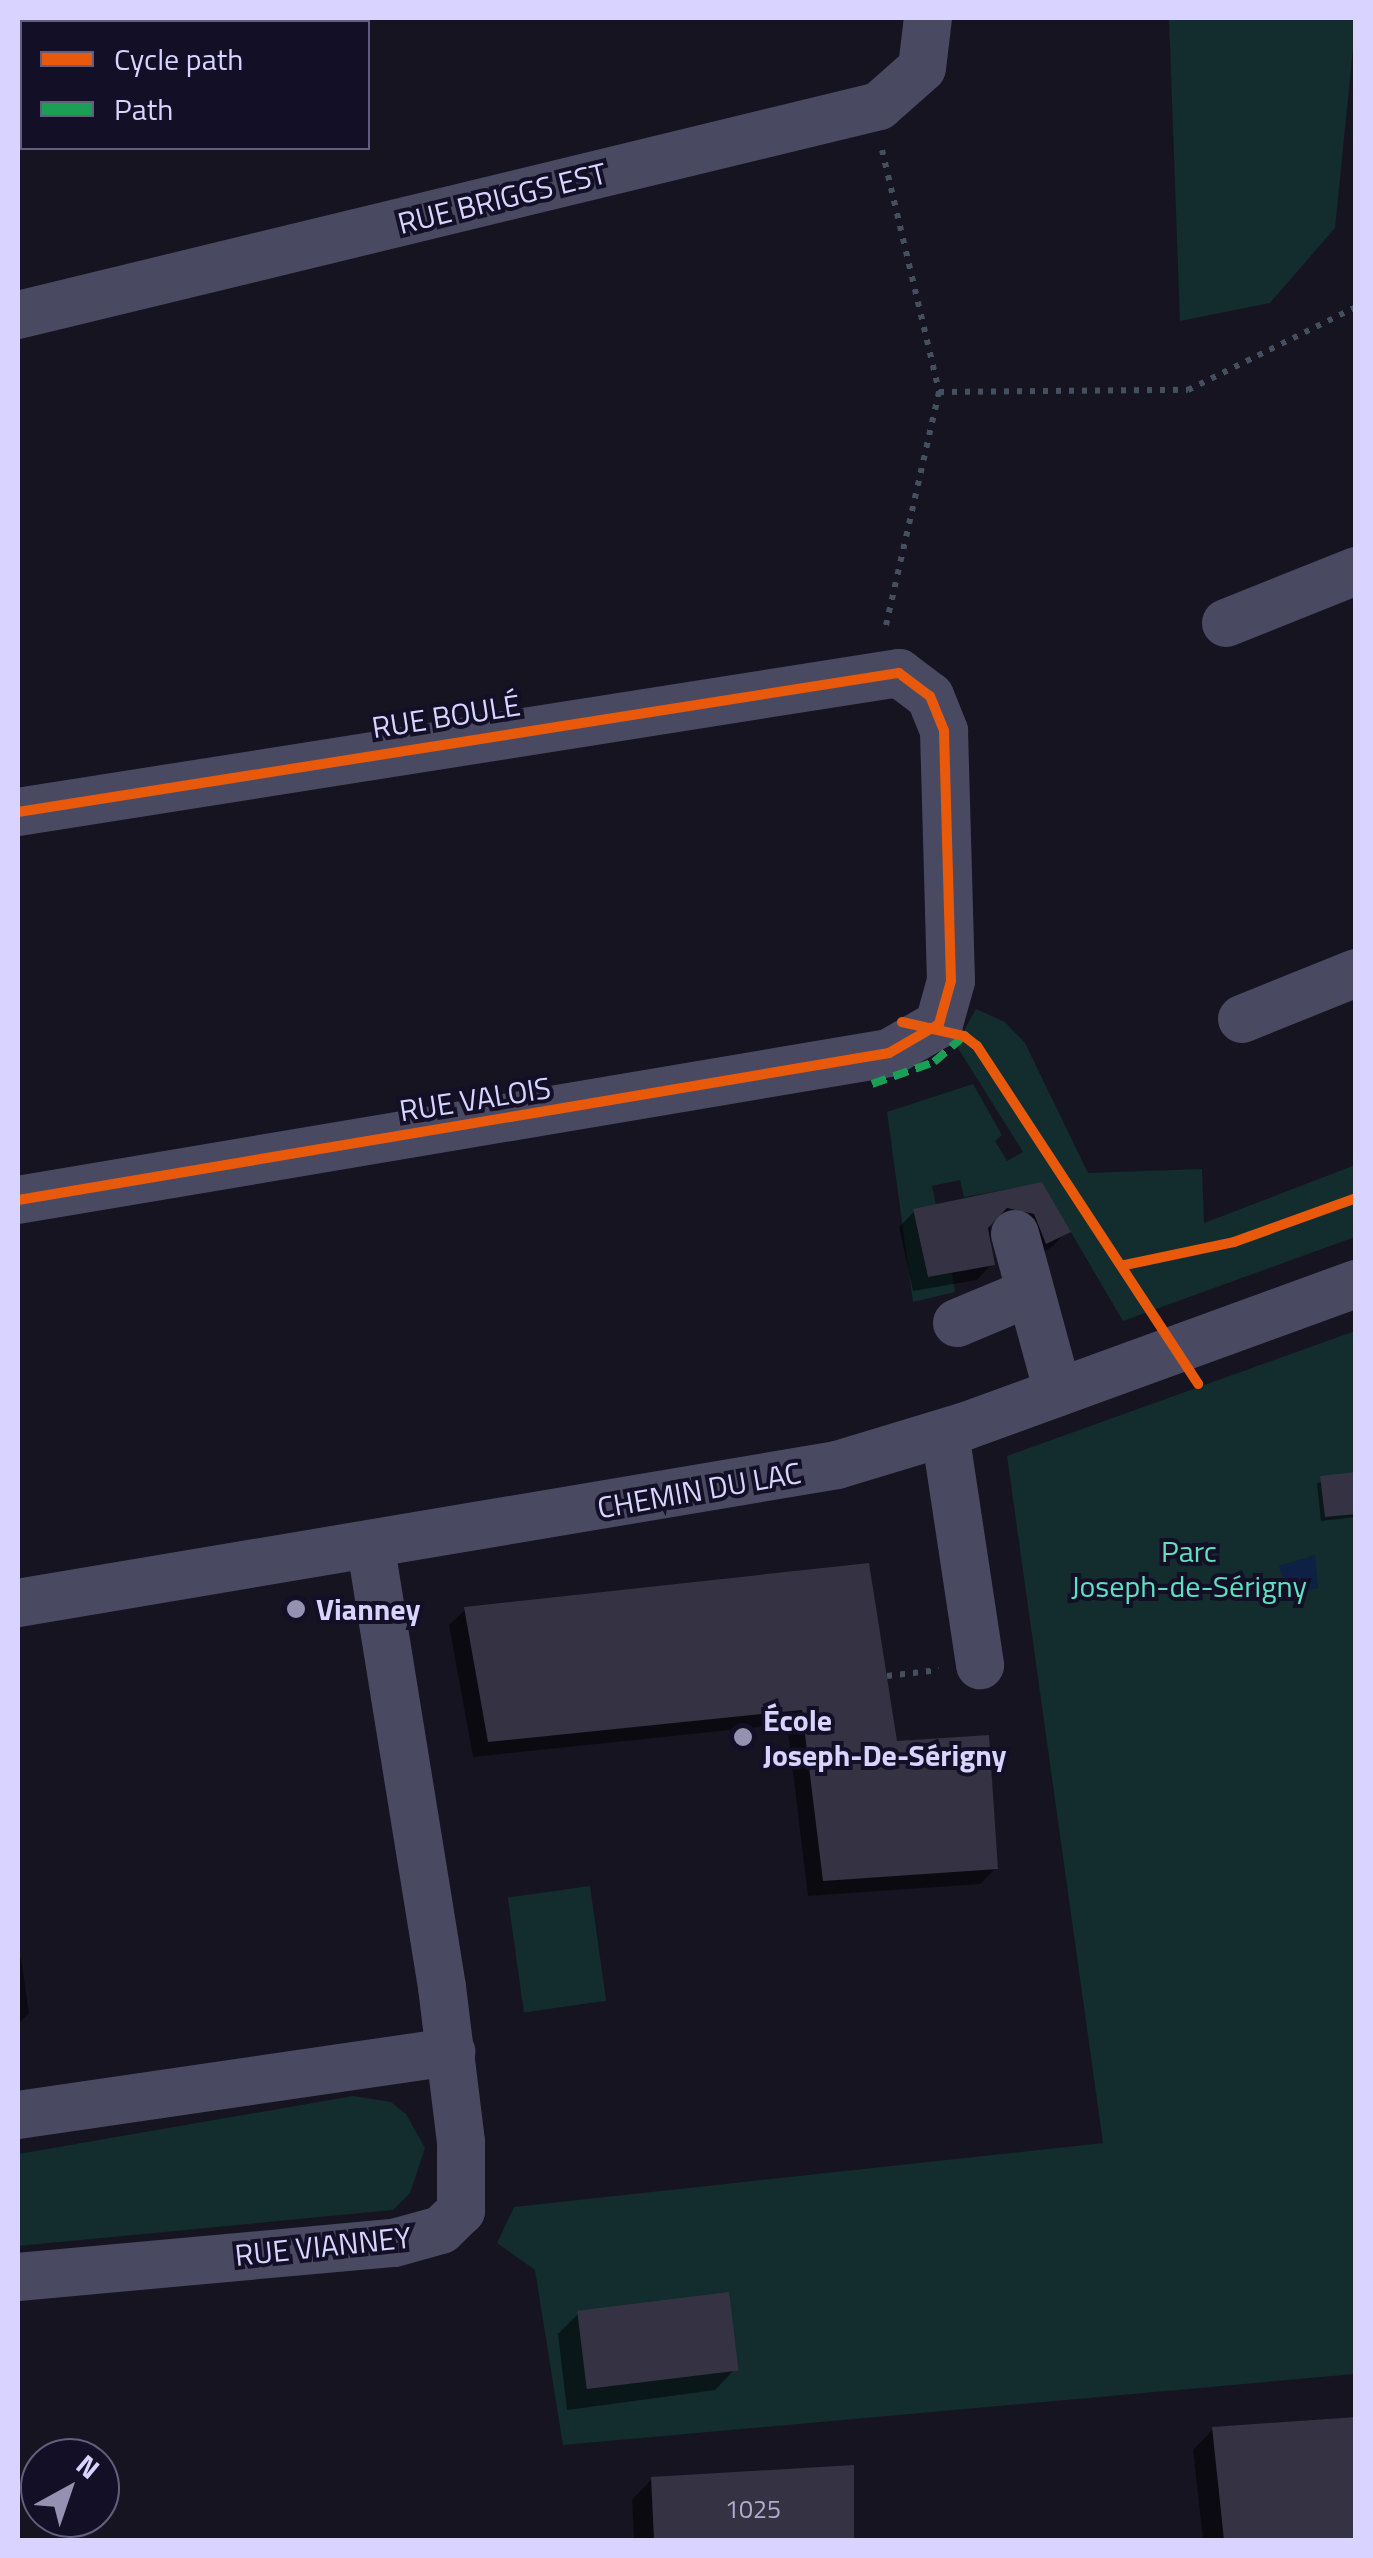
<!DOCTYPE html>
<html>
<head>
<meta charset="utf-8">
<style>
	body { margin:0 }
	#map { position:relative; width:1373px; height:2558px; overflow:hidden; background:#161421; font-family:"Titillium Web",sans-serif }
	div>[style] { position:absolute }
	.green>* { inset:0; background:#132c2d; transform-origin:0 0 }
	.water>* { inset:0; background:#0d2144 }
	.shadow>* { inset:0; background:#0007 }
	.building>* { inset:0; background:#343243; transform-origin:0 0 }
	.path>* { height:6px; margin-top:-3px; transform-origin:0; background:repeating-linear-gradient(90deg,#44505f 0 5px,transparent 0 13px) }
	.minor>* { height:48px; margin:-24px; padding:0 24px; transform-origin:24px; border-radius:24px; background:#4a4962 }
	.quiet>* { height:8px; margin-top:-4px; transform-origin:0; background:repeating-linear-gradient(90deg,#1a9f57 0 15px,transparent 0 23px) }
	.cycleway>* { height:10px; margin:-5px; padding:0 5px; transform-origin:5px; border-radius:5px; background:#e8590c }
	.dots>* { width:28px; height:28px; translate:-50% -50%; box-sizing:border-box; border:5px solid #130f26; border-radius:50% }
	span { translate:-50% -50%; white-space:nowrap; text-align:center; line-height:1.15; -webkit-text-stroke:8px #130f26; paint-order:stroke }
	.number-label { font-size:25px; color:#b0acd0 }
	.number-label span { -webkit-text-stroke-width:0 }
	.street-label { font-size:30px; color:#d9d4ff }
	.park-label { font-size:30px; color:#5fe0c0 }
	.poi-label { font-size:30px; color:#d9d4ff; font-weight:700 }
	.left { translate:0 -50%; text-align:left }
	.frame { position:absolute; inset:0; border:20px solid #d9d4ff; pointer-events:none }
	.legend { position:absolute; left:20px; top:20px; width:350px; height:130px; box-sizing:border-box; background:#130f26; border:2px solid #625e7d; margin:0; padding:12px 18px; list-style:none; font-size:30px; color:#d9d4ff }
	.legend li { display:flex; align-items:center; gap:20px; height:50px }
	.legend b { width:50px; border:2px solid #625e7d }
	.north { position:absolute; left:20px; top:2438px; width:100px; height:100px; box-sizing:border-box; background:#130f26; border:2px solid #625e7d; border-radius:50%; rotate:40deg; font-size:28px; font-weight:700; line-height:40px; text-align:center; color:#d9d4ff }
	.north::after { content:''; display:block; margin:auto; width:35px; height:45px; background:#9591b1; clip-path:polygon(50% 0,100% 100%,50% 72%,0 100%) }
</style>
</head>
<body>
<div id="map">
	<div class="green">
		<div style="clip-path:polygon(1169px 18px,1356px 18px,1335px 228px,1270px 303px,1180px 321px)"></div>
		<div style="clip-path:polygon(976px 1009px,1005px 1022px,1025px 1043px,1088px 1173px,1202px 1169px,1204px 1223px,1355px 1165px,1355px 1237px,1123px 1321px,1042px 1183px,964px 1197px,960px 1180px,932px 1186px,936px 1205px,913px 1210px,928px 1277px,952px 1273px,955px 1292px,913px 1302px,887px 1112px,973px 1084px,1002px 1135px,995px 1141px,1007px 1161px,1023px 1152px,956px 1045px)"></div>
		<div style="clip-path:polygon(1355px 1331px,1355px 2374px,563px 2445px,535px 2270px,497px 2243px,514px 2207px,1103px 2143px,1007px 1456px)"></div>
		<div style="left:590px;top:1886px;width:116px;height:83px;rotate:82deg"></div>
		<div style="clip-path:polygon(353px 2096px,391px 2102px,406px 2114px,425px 2148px,410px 2193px,393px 2210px,18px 2246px,18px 2154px)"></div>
	</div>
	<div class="water">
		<div style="clip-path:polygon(1315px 1555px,1318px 1588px,1288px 1592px,1279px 1566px)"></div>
	</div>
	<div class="shadow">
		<div style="clip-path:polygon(1041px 1185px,1067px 1231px,1052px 1247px,1031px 1258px,1018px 1229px,990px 1222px,992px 1264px,977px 1280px,913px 1291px,899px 1227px,914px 1212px)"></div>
		<div style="clip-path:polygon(1356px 1475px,1356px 1517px,1321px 1521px,1317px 1483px)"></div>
		<div style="clip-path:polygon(867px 1566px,895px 1743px,996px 1868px,980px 1884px,808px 1896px,787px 1724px,473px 1757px,449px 1625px,465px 1610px)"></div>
		<div style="clip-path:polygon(21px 1958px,29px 2013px,18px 2024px,18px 1959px)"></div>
		<div style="clip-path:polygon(578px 2314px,735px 2369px,715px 2390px,567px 2410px,558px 2334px)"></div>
		<div style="clip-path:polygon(1356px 2420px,1356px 2540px,1203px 2540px,1193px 2450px,1213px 2429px)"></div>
		<div style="clip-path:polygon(851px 2468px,851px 2540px,634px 2540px,632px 2500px,652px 2479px)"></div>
	</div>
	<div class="building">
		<div style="clip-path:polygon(1042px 1182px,1071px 1232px,1046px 1244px,1034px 1214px,1007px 1208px,988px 1228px,995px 1265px,928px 1277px,913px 1209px)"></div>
		<div style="clip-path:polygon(1356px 1472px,1356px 1514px,1325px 1517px,1320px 1476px)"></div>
		<div style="clip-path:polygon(869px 1563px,897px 1741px,989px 1735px,998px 1869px,823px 1881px,802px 1710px,488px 1742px,464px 1607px)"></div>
		<div style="left:729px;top:2292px;width:79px;height:153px;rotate:83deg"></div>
		<div style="clip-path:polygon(1356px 2417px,1356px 2540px,1224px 2540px,1212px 2427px)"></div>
		<div style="clip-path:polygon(854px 2465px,854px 2540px,654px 2540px,651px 2477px)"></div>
	</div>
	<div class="path">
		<div style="left:882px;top:150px;width:249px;rotate:76.7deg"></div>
		<div style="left:939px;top:392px;width:244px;rotate:102.8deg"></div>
		<div style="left:939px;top:392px;width:249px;rotate:-0.5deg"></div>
		<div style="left:1188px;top:390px;width:187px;rotate:-26.3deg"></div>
		<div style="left:887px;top:1676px;width:52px;rotate:-6.6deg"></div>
	</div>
	<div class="minor">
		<div style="left:18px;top:315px;width:886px;rotate:-13.64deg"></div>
		<div style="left:879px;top:106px;width:57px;rotate:-41.5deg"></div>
		<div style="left:922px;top:68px;width:50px;rotate:-83.2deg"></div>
		<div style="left:1226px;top:623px;width:140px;rotate:-21.8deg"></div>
		<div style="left:18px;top:812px;width:892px;rotate:-8.97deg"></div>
		<div style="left:899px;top:673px;width:39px;rotate:37deg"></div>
		<div style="left:930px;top:696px;width:38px;rotate:68deg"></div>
		<div style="left:944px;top:731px;width:250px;rotate:88.4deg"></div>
		<div style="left:951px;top:981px;width:45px;rotate:105.6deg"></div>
		<div style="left:939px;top:1024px;width:58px;rotate:149.9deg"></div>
		<div style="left:889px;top:1053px;width:883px;rotate:170.42deg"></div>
		<div style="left:1242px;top:1019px;width:123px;rotate:-22deg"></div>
		<div style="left:1015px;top:1234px;width:164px;rotate:74.8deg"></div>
		<div style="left:957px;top:1323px;width:78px;rotate:-22.6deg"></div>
		<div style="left:945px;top:1433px;width:235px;rotate:81.4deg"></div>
		<div style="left:18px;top:1603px;width:831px;rotate:-9.56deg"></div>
		<div style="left:837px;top:1465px;width:132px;rotate:-16.8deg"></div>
		<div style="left:963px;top:1427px;width:418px;rotate:-20deg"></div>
		<div style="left:18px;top:2115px;width:438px;rotate:-8.3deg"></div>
		<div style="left:18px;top:2277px;width:378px;rotate:-5.2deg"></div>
		<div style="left:394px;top:2243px;width:49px;rotate:-15.5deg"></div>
		<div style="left:441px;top:2230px;width:28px;rotate:-44deg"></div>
		<div style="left:461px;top:2211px;width:69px;rotate:-90deg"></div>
		<div style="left:461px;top:2142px;width:156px;rotate:-97deg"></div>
		<div style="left:442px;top:1987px;width:446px;rotate:-99.2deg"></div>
	</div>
	<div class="quiet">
		<div style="left:872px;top:1084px;width:66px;rotate:-19.5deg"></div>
		<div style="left:934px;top:1062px;width:40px;rotate:-41deg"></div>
	</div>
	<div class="cycleway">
		<div style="left:18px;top:812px;width:892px;rotate:-8.97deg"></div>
		<div style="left:899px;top:673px;width:39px;rotate:37deg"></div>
		<div style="left:930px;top:696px;width:38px;rotate:68deg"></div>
		<div style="left:944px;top:731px;width:250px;rotate:88.4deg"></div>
		<div style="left:951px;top:981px;width:45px;rotate:105.6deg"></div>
		<div style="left:939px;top:1024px;width:58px;rotate:149.9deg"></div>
		<div style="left:889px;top:1053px;width:883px;rotate:170.42deg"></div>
		<div style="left:902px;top:1022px;width:64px;rotate:12.7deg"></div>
		<div style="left:964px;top:1036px;width:16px;rotate:38deg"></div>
		<div style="left:977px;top:1046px;width:404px;rotate:56.8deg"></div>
		<div style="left:1125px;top:1265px;width:111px;rotate:-11.9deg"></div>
		<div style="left:1234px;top:1242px;width:130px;rotate:-19.8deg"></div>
	</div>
	<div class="dots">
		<div style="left:296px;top:1609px;background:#9591b1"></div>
		<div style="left:743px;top:1737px;background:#9591b1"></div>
	</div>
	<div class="number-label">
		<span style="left:753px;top:2509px">1025</span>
	</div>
	<div class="street-label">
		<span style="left:502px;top:198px;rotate:-14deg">RUE BRIGGS EST</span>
		<span style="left:446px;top:716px;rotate:-9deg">RUE BOULÉ</span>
		<span style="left:475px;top:1099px;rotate:-9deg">RUE VALOIS</span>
		<span style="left:699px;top:1490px;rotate:-10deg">CHEMIN DU LAC</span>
		<span style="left:323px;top:2246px;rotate:-6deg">RUE VIANNEY</span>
	</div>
	<div class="park-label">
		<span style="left:1189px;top:1568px">Parc<br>Joseph-de-Sérigny</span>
	</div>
	<div class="poi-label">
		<span class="left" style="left:316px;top:1609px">Vianney</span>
		<span class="left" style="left:763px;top:1737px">École<br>Joseph-De-Sérigny</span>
	</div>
	<div class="frame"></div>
	<ul class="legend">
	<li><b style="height:12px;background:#e8590c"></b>Cycle path</li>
	<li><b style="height:12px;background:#1a9f57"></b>Path</li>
	</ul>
	<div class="north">N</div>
</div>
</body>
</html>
